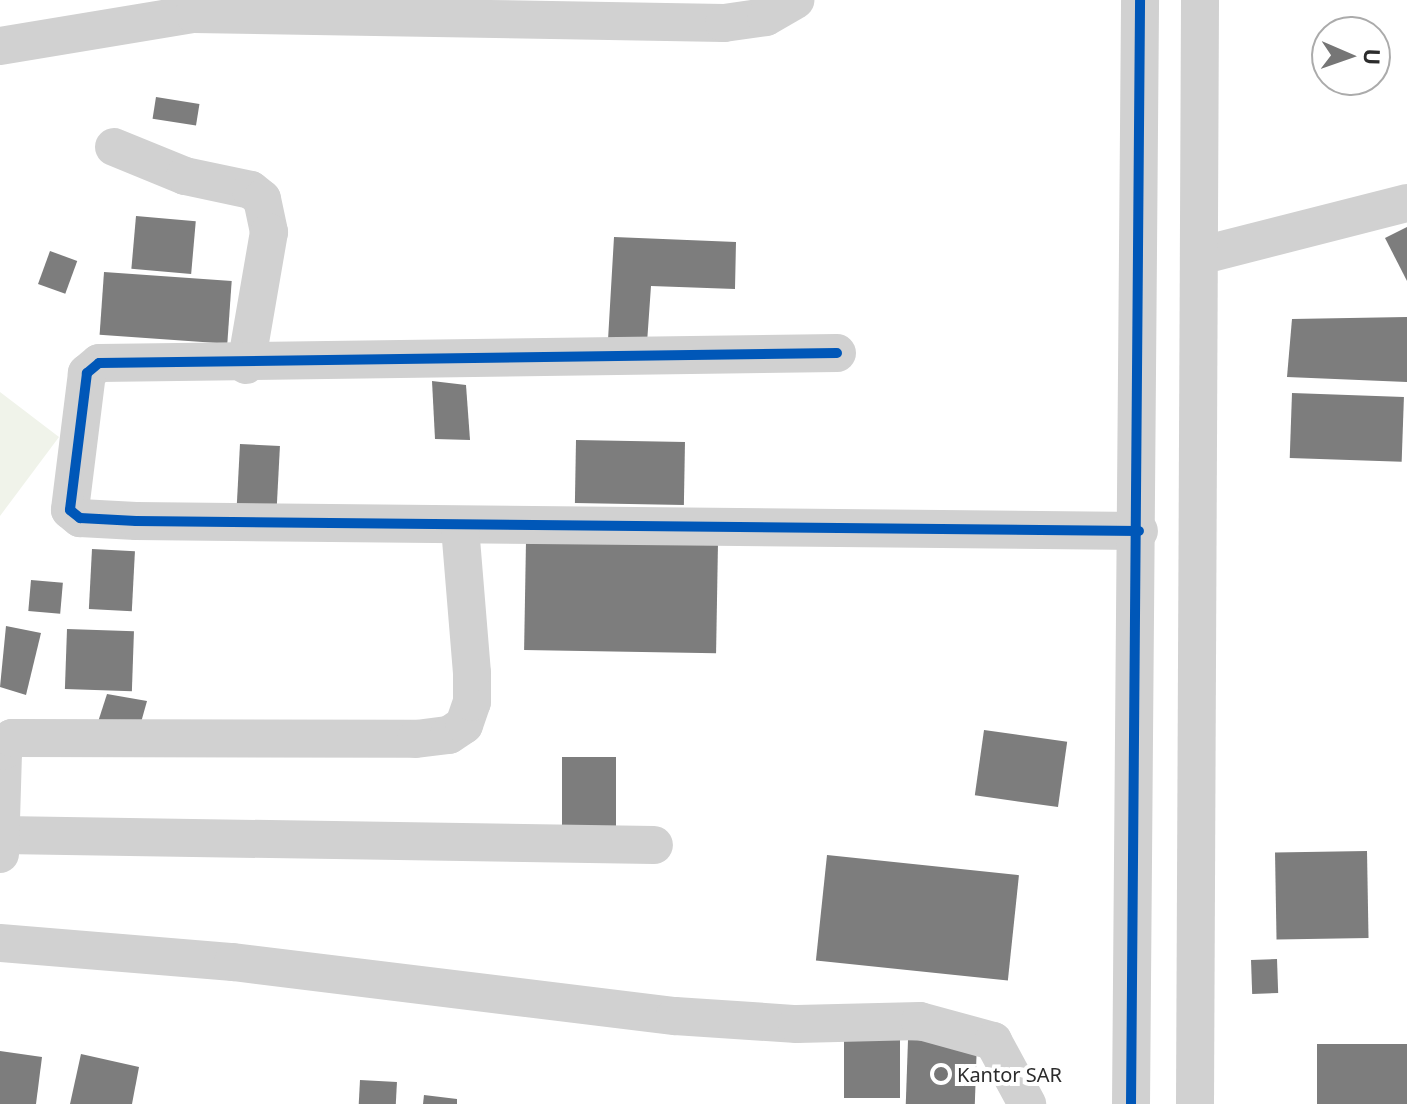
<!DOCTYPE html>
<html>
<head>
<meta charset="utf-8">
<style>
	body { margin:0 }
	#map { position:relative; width:1407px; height:1104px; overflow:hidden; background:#fff; font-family:"Noto Sans",sans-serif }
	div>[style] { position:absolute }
	.green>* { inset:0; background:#f0f3ea }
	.building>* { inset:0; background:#7d7d7d; transform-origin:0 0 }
	.minor>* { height:38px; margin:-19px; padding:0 19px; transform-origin:19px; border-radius:19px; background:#d1d1d1 }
	.cycleway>* { height:10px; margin:-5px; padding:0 5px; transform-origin:5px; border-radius:5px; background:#0057b8 }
	.dots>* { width:22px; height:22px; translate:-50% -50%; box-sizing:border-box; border:4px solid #fff; border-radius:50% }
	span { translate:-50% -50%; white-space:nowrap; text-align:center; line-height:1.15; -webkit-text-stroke:8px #fff; paint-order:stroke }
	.poi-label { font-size:20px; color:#2c2c2c }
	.left { translate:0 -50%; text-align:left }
	.north { position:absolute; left:1311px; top:16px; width:80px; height:80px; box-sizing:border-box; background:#fff; border:2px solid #ababab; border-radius:50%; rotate:92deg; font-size:22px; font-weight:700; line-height:32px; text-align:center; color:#2c2c2c }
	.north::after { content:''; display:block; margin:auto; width:28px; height:36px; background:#767676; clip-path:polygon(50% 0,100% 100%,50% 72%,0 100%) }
</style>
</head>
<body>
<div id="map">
	<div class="green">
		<div style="clip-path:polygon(0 392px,59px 437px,0 516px)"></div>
	</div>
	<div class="building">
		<div style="left:156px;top:97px;width:44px;height:22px;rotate:9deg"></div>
		<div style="left:136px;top:216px;width:60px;height:53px;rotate:5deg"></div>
		<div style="clip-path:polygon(1407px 227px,1407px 281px,1385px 238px)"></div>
		<div style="clip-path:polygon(614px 237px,736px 242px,735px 289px,651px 286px,647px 343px,608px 340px)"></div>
		<div style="left:50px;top:251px;width:29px;height:35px;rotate:20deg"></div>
		<div style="left:104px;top:272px;width:128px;height:63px;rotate:4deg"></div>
		<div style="clip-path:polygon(1407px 317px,1407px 382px,1287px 377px,1292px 319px)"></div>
		<div style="clip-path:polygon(432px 381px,466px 385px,470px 440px,435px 439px)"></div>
		<div style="left:1292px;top:393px;width:112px;height:65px;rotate:2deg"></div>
		<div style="left:576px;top:440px;width:109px;height:63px;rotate:1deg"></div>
		<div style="left:240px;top:444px;width:40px;height:64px;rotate:3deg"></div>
		<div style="left:526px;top:541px;width:192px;height:109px;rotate:1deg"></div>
		<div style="left:92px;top:549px;width:43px;height:60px;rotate:3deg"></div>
		<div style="left:31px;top:580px;width:32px;height:31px;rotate:5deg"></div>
		<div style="clip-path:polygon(6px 626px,41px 633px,26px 695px,0 687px)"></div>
		<div style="left:67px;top:629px;width:67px;height:60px;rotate:2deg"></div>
		<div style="clip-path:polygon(107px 694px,147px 701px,138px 733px,97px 725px)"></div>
		<div style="left:984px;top:730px;width:84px;height:66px;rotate:8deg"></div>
		<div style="left:562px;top:757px;width:54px;height:78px"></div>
		<div style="left:1367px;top:851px;width:87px;height:92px;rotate:89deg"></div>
		<div style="left:827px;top:855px;width:193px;height:106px;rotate:6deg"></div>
		<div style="left:1277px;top:959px;width:34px;height:26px;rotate:88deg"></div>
		<div style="left:844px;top:1030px;width:56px;height:68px"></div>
		<div style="left:908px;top:1040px;width:69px;height:64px;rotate:2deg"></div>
		<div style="left:1407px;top:1044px;width:60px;height:90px;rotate:90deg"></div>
		<div style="clip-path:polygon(0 1051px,42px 1057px,36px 1104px,0 1104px)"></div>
		<div style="clip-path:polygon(81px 1054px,139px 1067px,132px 1104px,70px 1104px)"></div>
		<div style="left:360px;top:1080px;width:37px;height:24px;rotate:3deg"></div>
		<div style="clip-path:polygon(424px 1095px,457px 1099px,457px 1104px,423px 1104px)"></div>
	</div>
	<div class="minor">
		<div style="left:0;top:46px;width:197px;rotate:-9.4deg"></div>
		<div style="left:194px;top:14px;width:530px;rotate:0.97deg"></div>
		<div style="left:724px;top:23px;width:42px;rotate:-8.1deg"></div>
		<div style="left:766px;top:17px;width:34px;rotate:-30deg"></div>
		<div style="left:114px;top:147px;width:77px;rotate:22.2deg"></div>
		<div style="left:185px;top:176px;width:67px;rotate:12deg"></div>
		<div style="left:251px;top:190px;width:14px;rotate:39deg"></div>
		<div style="left:262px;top:199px;width:34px;rotate:78deg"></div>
		<div style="left:269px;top:232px;width:135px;rotate:99.8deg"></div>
		<div style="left:1199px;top:256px;width:215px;rotate:-14.3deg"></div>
		<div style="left:837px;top:353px;width:738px;rotate:179.22deg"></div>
		<div style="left:99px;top:363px;width:16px;rotate:140deg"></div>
		<div style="left:87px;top:373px;width:138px;rotate:97.1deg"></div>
		<div style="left:70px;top:510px;width:13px;rotate:39deg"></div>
		<div style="left:80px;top:518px;width:56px;rotate:3.1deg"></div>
		<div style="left:136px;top:521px;width:1003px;rotate:0.57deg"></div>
		<div style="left:3px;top:835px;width:651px;rotate:0.88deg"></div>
		<div style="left:0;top:854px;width:103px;rotate:-88.3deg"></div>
		<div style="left:3px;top:751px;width:16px;rotate:-55deg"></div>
		<div style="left:12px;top:738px;width:404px;rotate:0.1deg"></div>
		<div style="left:416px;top:739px;width:33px;rotate:-7deg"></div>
		<div style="left:449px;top:735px;width:18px;rotate:-34deg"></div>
		<div style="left:464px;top:725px;width:24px;rotate:-71deg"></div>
		<div style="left:472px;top:702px;width:29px;rotate:-90deg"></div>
		<div style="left:472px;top:673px;width:146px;rotate:-94.7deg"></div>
		<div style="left:0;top:943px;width:234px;rotate:4.7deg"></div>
		<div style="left:233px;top:962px;width:445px;rotate:7deg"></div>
		<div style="left:675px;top:1016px;width:122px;rotate:3.8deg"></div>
		<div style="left:797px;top:1024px;width:123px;rotate:-1.4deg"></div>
		<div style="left:920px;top:1021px;width:76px;rotate:15.3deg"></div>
		<div style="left:993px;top:1041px;width:72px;rotate:61.6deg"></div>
		<div style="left:1131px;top:1104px;width:1104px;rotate:-89.53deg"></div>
		<div style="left:1195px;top:1104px;width:1104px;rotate:-89.74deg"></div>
	</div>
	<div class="cycleway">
		<div style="left:837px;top:353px;width:738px;rotate:179.22deg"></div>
		<div style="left:99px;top:363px;width:16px;rotate:140deg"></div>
		<div style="left:87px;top:373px;width:138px;rotate:97.1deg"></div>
		<div style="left:70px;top:510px;width:13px;rotate:39deg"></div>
		<div style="left:80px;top:518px;width:56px;rotate:3.1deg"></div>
		<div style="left:136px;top:521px;width:1003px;rotate:0.57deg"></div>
		<div style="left:1131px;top:1104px;width:1104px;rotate:-89.53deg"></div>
	</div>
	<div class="dots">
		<div style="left:941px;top:1074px;background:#767676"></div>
	</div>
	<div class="poi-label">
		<span class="left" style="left:957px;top:1074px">Kantor SAR</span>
	</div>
	<div class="north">U</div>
</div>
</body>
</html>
